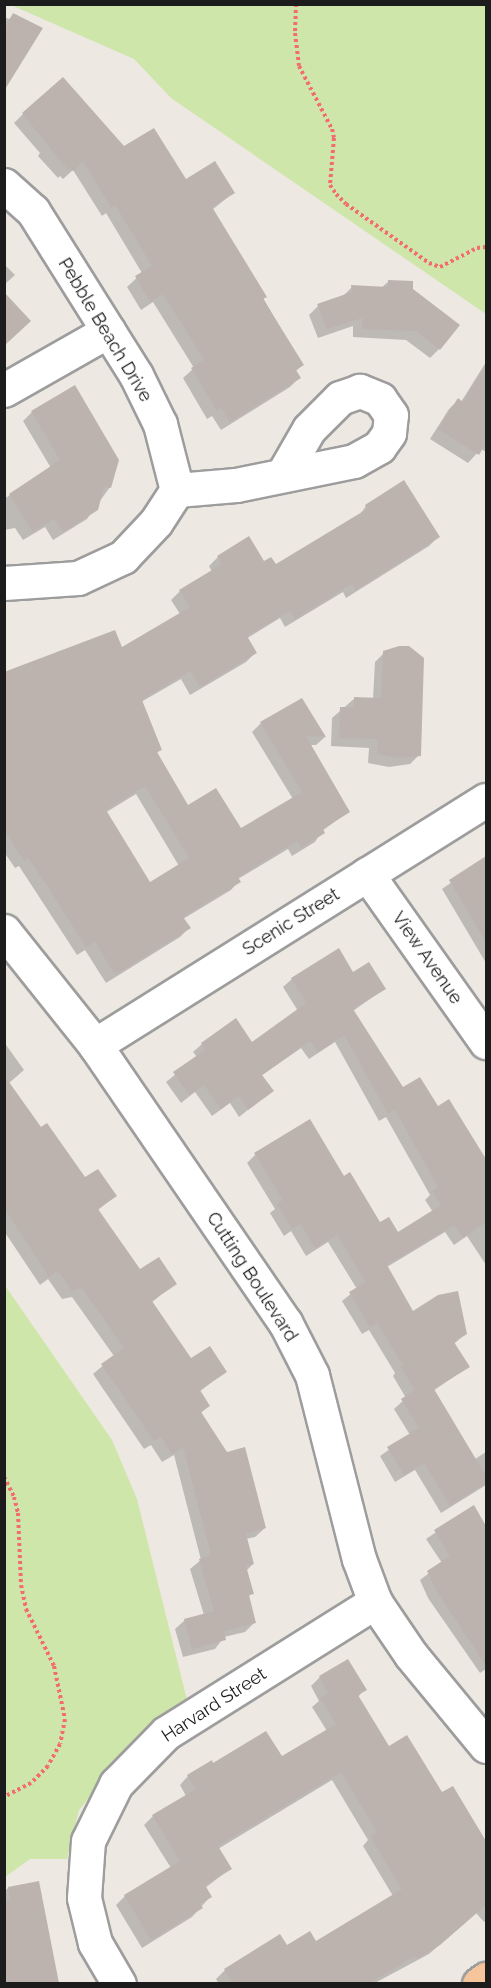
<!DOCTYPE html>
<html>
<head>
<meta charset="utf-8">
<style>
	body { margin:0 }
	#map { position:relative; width:491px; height:1988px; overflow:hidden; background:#ede8e2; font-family:Raleway,sans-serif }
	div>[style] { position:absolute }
	.grass>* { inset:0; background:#cee6a9 }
	.shadow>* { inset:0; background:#0003 }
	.building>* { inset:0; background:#bdb3ae }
	.path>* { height:4px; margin-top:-2px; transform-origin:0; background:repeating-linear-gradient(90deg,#f36c6f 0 3px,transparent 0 6px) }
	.roads { filter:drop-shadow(2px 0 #9d9d9d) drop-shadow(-2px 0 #9d9d9d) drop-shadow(0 2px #9d9d9d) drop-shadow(0 -2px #9d9d9d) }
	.minor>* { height:33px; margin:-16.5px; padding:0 16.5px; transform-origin:16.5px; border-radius:16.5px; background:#fff }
	.major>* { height:33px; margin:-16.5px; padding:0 16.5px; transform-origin:16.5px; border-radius:16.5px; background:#f7c59c }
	span { translate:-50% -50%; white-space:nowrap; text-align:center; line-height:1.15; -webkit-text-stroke:6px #fff; paint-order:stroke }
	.street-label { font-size:18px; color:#1c1c1c }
	.frame { position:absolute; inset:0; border:6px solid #1c1c1c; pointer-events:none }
</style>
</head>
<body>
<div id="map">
	<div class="grass">
		<div style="clip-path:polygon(11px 5px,486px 5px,486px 314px,171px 98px,134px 59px)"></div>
		<div style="clip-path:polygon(4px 1284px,112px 1440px,137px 1499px,187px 1700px,152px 1728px,114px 1766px,79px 1810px,67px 1859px,30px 1859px,5px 1877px)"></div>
	</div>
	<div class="shadow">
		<div style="clip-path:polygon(14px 15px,4px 88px,4px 17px,9px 19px)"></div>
		<div style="clip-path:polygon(23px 114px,124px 148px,185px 181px,233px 193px,212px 210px,302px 365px,295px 372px,299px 378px,290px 387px,221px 430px,212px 416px,207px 419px,183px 378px,194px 368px,153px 302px,141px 310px,127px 287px,142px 273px,106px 213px,102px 216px,73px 170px,63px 179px,60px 176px,58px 178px,38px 156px,40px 153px,14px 123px)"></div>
		<div style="clip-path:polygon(4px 264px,15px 275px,4px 285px)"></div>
		<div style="clip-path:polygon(389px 281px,411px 289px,439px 349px,430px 358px,406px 340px,353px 337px,353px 326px,318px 338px,309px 315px,318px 306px,343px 296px,352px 287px,381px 288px)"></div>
		<div style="clip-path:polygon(486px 362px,486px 452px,481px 449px,468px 463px,430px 439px,449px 409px,458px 400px,461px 402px)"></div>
		<div style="clip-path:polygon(32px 412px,110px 487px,87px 519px,53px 540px,45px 527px,23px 540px,15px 528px,4px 530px,4px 499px,51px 468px,23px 421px)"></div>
		<div style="clip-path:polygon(evenodd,366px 506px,438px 537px,429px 546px,346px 598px,343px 592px,285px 627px,280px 618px,246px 639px,255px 653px,246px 662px,190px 695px,181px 679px,141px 702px,160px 750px,156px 754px,187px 807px,241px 830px,293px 799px,252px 732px,261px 723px,325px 737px,316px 745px,310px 745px,348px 812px,322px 831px,315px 842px,292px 856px,288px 849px,238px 879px,239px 881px,231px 890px,183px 919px,189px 928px,180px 937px,106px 983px,85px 950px,77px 955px,19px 866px,15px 868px,4px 852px,4px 674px,121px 649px,180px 614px,171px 600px,180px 591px,212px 572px,209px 566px,218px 557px,248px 538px,263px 564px,276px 566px,358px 517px,366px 506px,136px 794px,179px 866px,149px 884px,105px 813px,136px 794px)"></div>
		<div style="clip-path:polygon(384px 653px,419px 755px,410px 764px,389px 767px,368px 763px,369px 748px,331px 746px,332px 718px,355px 698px,373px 699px,375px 662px)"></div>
		<div style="clip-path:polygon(486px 858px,486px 963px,442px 889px)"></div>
		<div style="clip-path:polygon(353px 975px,384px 989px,353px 1011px,403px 1089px,438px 1108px,484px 1158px,486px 1157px,486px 1265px,467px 1236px,454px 1245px,445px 1232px,387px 1267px,413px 1313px,465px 1334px,454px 1344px,468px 1367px,433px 1391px,475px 1459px,486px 1452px,486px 1485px,441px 1513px,415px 1470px,395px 1482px,380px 1456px,410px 1435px,394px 1409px,406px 1398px,393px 1376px,395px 1373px,369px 1330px,362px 1334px,342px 1301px,357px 1289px,328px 1242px,306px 1256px,291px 1231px,284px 1236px,270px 1213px,275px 1209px,247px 1163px,255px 1155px,344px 1178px,379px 1224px,398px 1234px,433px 1212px,425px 1200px,430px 1195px,386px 1117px,379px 1121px,335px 1042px,309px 1059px,301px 1048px,261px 1076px,272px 1091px,239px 1117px,230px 1103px,212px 1116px,195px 1092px,181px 1103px,166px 1082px,197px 1057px,193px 1052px,202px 1044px,252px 1044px,298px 1011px,283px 987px,292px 979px)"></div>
		<div style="clip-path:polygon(4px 1042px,24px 1070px,9px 1083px,41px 1129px,85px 1179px,115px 1196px,98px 1210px,140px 1271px,175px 1283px,151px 1303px,191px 1360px,225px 1372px,199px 1392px,208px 1406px,201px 1413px,265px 1528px,255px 1537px,246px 1539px,253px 1564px,246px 1571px,252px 1593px,248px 1597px,255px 1622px,245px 1632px,224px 1637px,215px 1649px,183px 1657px,175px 1629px,185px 1620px,204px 1615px,190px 1569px,201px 1560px,174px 1455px,162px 1462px,151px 1445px,144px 1449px,93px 1374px,114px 1356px,72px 1297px,62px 1299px,48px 1279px,40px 1285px,4px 1231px)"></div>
		<div style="clip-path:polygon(473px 1507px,486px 1528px,486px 1577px,482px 1580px,486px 1586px,486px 1669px,480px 1673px,428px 1598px,420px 1580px,442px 1563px,426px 1539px)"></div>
		<div style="clip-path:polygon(348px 1661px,365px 1689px,358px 1697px,389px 1748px,442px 1794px,452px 1788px,486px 1844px,486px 1920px,484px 1922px,476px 1913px,429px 1954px,373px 1984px,219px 1984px,216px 1979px,225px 1970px,286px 1947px,316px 1943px,393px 1896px,363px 1846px,368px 1840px,332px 1780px,218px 1849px,230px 1869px,205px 1888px,210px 1897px,192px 1917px,142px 1948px,116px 1905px,125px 1896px,171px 1868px,144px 1825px,153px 1816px,186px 1796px,180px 1785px,188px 1776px,213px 1765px,281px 1759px,327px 1731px,312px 1707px,319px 1701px,311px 1686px,320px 1677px)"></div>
		<div style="clip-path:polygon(38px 1882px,58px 1984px,4px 1984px,4px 1892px,8px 1888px)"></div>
	</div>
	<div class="building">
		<div style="clip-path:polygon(13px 13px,43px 28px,4px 91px,4px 30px)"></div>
		<div style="clip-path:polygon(63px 77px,124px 146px,154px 128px,186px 179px,215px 161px,235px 193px,212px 207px,267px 297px,263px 299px,304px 365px,296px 370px,301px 378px,230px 422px,221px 408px,217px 411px,191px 368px,204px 360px,163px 294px,150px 302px,135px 276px,152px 266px,115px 205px,112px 208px,83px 162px,73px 171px,70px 168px,68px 170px,22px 113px)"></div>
		<div style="clip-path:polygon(388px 280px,413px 281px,413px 289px,460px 325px,440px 350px,416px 331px,362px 329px,362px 318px,327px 329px,317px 304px,352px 292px,351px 285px,388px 287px)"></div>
		<div style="clip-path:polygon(4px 292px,31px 321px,4px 346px)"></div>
		<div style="clip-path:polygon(486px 365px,486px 443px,479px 455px,438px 429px,458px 398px,463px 402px)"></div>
		<div style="clip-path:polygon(75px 385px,119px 460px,111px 488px,104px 487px,98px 510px,63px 532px,54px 519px,33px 532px,9px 494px,60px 460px,31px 411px)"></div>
		<div style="clip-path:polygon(evenodd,404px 480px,440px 537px,356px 590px,352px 584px,295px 619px,290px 611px,247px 636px,257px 653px,200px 687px,190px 671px,142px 700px,162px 750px,157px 752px,188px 805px,216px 788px,241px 828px,302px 792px,260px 722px,302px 698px,326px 737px,306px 736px,350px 812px,323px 829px,325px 833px,301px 848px,297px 841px,238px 877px,241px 882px,183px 917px,191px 928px,115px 975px,95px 942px,86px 947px,48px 887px,28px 858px,24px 861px,4px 829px,4px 672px,115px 630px,122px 647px,190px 607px,179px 590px,222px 564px,217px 556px,249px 536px,264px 561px,271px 557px,276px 564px,367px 509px,365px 505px,404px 480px,145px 786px,189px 858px,150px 882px,106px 810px,145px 786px)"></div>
		<div style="clip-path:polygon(399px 646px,409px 646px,424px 658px,421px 756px,400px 758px,377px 754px,378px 739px,339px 738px,340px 707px,354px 707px,354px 697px,381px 698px,383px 651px)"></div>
		<div style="clip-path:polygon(486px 856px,486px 942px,449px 880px)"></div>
		<div style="clip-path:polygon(339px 948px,353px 972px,369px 962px,386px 989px,353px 1009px,403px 1087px,420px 1077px,438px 1106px,449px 1099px,486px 1159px,486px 1222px,463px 1238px,454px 1225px,387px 1265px,413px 1311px,438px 1295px,458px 1291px,467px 1334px,454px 1342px,470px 1367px,434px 1389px,486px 1476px,486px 1483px,450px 1506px,424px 1463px,404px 1475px,387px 1447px,419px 1428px,401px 1399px,415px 1390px,400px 1366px,403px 1365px,377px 1323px,370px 1327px,349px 1292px,366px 1282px,337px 1235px,315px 1248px,300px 1224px,292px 1229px,277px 1204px,283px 1200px,254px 1153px,310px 1119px,344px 1176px,350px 1172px,380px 1222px,389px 1217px,398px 1232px,441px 1205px,432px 1191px,438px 1187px,395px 1110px,388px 1114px,344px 1035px,318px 1052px,310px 1041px,262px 1075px,274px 1091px,248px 1110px,239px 1096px,221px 1109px,204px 1085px,189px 1095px,173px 1072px,205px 1050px,201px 1043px,236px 1018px,252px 1042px,306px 1003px,291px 978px)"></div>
		<div style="clip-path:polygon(4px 1075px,41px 1127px,47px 1123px,85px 1177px,98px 1169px,117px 1196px,98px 1209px,140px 1269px,159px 1257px,177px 1284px,152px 1301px,191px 1358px,210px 1346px,227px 1372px,200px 1390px,210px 1406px,201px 1412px,227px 1452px,245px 1447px,266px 1528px,246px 1534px,254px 1564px,246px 1566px,254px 1594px,249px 1595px,256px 1623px,224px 1631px,226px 1640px,192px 1649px,184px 1619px,214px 1611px,199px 1559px,211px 1555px,183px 1447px,172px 1454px,161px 1437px,154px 1441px,101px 1364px,124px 1348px,82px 1288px,72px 1291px,58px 1271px,49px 1277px,4px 1208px)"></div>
		<div style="clip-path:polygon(474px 1505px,486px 1526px,486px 1666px,436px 1590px,427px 1571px,450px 1556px,434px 1530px)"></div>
		<div style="clip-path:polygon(348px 1659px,367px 1690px,358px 1695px,389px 1746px,407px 1735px,442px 1792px,453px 1786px,486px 1841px,486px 1905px,440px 1945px,417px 1959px,415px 1956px,370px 1983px,232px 1983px,224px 1969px,280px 1934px,287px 1945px,310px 1931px,316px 1941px,402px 1889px,370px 1836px,377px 1832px,341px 1772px,218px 1846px,232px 1869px,205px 1885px,212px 1897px,200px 1904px,203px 1908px,151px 1940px,124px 1895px,180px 1861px,152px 1815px,196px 1789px,187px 1775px,212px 1760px,213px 1763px,266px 1731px,282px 1756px,336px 1724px,320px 1698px,328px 1693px,319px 1676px)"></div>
		<div style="clip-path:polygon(39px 1881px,59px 1983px,4px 1983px,4px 1902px,10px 1901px,8px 1887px)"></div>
	</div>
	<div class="path">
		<div style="left:296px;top:4px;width:29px;rotate:92deg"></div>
		<div style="left:295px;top:33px;width:33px;rotate:83deg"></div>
		<div style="left:299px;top:66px;width:71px;rotate:62.4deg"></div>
		<div style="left:332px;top:129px;width:9px;rotate:77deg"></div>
		<div style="left:334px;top:138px;width:47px;rotate:94.9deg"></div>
		<div style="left:330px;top:185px;width:11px;rotate:56deg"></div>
		<div style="left:336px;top:194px;width:14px;rotate:45deg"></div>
		<div style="left:346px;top:204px;width:102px;rotate:35.4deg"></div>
		<div style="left:429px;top:263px;width:12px;rotate:20deg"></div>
		<div style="left:440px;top:267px;width:42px;rotate:-27.2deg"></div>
		<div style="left:477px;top:248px;width:9px;rotate:-6deg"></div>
		<div style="left:4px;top:1477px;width:22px;rotate:63deg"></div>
		<div style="left:14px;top:1497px;width:16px;rotate:76deg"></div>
		<div style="left:18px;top:1513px;width:72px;rotate:87.6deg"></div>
		<div style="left:21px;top:1585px;width:25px;rotate:78deg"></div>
		<div style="left:26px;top:1609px;width:64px;rotate:63.8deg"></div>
		<div style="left:54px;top:1666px;width:54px;rotate:78.3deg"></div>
		<div style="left:65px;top:1719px;width:25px;rotate:101deg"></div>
		<div style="left:60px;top:1744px;width:25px;rotate:119deg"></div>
		<div style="left:48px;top:1766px;width:24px;rotate:135deg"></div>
		<div style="left:31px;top:1783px;width:30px;rotate:153deg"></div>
	</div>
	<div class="roads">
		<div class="minor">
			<div style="left:4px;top:185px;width:39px;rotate:42deg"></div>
			<div style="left:33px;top:211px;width:194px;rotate:57.9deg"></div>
			<div style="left:136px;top:375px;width:55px;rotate:63.9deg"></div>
			<div style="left:160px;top:424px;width:68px;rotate:75.6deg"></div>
			<div style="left:4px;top:390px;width:120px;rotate:-29.6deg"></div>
			<div style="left:4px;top:583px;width:74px;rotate:-3.9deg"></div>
			<div style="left:78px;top:578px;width:50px;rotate:-25deg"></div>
			<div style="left:123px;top:557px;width:48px;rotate:-46.7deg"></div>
			<div style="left:156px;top:522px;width:38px;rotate:-57deg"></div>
			<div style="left:177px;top:490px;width:59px;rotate:-4.8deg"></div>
			<div style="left:236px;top:485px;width:120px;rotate:-11.5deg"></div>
			<div style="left:354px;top:461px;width:29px;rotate:-29deg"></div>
			<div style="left:379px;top:447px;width:17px;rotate:-54deg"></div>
			<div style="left:389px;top:433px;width:18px;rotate:-84deg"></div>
			<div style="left:391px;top:415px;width:19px;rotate:-125deg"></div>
			<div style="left:380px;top:399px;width:22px;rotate:-158deg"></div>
			<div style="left:360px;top:391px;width:21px;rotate:161deg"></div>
			<div style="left:340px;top:398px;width:44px;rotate:135deg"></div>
			<div style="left:309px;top:429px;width:52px;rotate:120deg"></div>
			<div style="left:367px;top:874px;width:206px;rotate:54.7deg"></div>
			<div style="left:4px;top:931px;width:146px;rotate:51.4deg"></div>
			<div style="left:95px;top:1045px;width:336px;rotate:55.6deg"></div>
			<div style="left:285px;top:1322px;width:59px;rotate:63deg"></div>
			<div style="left:312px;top:1375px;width:190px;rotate:75.7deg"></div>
			<div style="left:359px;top:1559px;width:46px;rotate:69.6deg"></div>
			<div style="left:375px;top:1602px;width:64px;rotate:55.8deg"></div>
			<div style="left:411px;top:1655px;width:118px;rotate:50.5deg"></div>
			<div style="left:95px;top:1045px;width:461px;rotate:-32.1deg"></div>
			<div style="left:119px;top:1984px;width:48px;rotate:-120.3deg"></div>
			<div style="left:95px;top:1943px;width:46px;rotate:-103.7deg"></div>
			<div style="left:84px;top:1898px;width:57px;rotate:-86deg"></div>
			<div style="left:88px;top:1841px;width:64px;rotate:-63.8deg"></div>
			<div style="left:116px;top:1784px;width:71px;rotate:-45.6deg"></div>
			<div style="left:166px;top:1733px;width:247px;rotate:-32.1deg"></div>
		</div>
		<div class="major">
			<div style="left:479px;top:1984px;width:9px;rotate:-36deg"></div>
		</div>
	</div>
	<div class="street-label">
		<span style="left:105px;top:330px;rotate:59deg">Pebble Beach Drive</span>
		<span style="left:291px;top:922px;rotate:-32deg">Scenic Street</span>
		<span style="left:427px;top:958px;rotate:55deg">View Avenue</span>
		<span style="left:252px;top:1277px;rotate:57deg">Cutting Boulevard</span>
		<span style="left:214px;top:1705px;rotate:-33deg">Harvard Street</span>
	</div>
	<div class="frame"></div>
</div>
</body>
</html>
